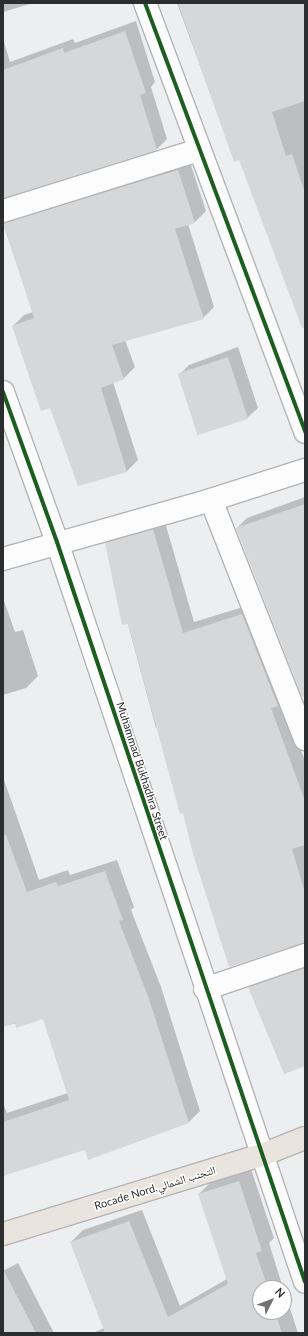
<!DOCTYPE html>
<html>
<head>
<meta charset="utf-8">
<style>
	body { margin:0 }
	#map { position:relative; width:308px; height:1336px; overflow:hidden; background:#eceeef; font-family:Lato,"Noto Naskh Arabic",sans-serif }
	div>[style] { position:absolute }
	.shadow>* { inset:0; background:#0003 }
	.building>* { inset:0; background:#d5d7d8; transform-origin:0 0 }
	.roads { filter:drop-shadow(1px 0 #b3b4b5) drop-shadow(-1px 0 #b3b4b5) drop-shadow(0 1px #b3b4b5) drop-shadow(0 -1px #b3b4b5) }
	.minor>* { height:22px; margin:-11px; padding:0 11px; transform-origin:11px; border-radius:11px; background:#fcfcfd }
	.major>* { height:22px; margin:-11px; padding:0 11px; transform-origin:11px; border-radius:11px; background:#e9e4dd }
	.cycleway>* { height:4px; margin:-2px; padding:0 2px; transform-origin:2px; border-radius:2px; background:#1b5e20 }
	span { translate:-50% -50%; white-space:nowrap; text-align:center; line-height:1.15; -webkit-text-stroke:3px #fff; paint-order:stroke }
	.street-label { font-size:11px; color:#2c2d2e }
	.frame { position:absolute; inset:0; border:4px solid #2c2d2e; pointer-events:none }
	.north { position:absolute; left:252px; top:1280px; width:40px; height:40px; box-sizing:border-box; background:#fff; border:1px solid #ababab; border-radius:50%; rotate:48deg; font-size:11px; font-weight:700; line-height:16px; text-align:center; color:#2c2d2e }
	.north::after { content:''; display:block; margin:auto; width:14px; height:18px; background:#6f7172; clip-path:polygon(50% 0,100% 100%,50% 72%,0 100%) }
</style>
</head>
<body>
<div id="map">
	<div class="shadow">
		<div style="clip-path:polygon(3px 3px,33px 3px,3px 12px)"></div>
		<div style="clip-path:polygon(177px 3px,305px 3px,305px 289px,239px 159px,235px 161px)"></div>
		<div style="clip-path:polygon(136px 21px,155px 82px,151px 87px,167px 139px,157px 149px,3px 198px,3px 38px,10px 62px,73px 39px,75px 43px)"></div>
		<div style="clip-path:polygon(189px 159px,206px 211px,195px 222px,188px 224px,214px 307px,203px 318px,125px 340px,135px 367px,124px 378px,113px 382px,138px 460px,127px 471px,78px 485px,51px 406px,13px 326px,24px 315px,33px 312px,3px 223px,13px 212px)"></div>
		<div style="clip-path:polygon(238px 347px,258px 408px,247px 418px,179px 375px,189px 365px)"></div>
		<div style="clip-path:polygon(305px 497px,305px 695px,237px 528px,247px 518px)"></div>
		<div style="clip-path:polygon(164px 519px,194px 622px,253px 604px,283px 700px,305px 761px,305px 942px,184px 812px,158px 727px,156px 728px,106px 543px,117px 532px)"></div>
		<div style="clip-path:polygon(3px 598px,15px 632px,23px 630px,38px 676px,26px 688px,3px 695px)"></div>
		<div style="clip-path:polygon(3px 777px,39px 880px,68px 870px,70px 875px,117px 860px,134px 907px,131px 910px,161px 987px,200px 1111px,188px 1123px,85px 1149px,3px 1175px,3px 1103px,7px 1113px,68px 1093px,44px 1018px,3px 1026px)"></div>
		<div style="clip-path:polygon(305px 962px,305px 1065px,250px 988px,260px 977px)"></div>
		<div style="clip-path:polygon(251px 1169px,274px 1238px,269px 1243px,283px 1288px,260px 1288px,260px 1312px,284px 1312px,284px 1290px,298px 1333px,93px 1333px,104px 1328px,71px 1242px,83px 1230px,142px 1210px,180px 1306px,227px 1279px,199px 1194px,211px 1182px)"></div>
		<div style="clip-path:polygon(18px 1263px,54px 1333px,3px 1333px,3px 1271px)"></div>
	</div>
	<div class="building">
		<div style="clip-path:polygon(178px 3px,305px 3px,305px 101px,272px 112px,286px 156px,292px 154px,305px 193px,305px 328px,302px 328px,239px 160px,234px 162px)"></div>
		<div style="clip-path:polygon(125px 31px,146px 93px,140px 95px,157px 150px,3px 198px,3px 70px,63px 48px,64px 53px)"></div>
		<div style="clip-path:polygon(178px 170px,195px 223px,175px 229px,204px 319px,112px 345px,124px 379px,101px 388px,127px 472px,78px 486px,50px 408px,41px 411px,12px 326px,34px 318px,3px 223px)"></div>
		<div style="left:228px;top:357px;width:65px;height:53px;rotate:72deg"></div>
		<div style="clip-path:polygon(305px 504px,305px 696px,302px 697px,236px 528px)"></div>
		<div style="clip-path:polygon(153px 529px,183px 633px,242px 614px,278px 706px,271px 708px,305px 801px,305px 845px,292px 849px,305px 893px,305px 943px,229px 967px,193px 854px,183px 813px,180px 814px,128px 624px,122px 625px,105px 543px)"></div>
		<div style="clip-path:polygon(3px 835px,6px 835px,27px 892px,56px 882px,58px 886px,105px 871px,123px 920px,119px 921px,149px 999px,189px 1123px,88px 1160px,85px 1150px,3px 1176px,3px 1122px,69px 1100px,43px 1019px,16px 1028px,15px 1023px,3px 1027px)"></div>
		<div style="clip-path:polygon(305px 968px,305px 1066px,284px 1074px,248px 987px)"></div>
		<div style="clip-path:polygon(239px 1181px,262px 1251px,256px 1253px,268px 1288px,260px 1288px,260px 1312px,275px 1312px,282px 1333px,105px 1333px,70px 1242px,129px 1221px,168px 1317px,228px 1284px,198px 1194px)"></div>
		<div style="clip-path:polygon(3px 1269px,36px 1333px,3px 1333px)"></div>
	</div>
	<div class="roads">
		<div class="minor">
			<div style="left:145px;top:3px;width:458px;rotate:69.5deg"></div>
			<div style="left:3px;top:211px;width:205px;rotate:-17.3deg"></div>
			<div style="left:3px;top:392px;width:159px;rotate:70.2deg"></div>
			<div style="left:57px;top:542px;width:780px;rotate:71.47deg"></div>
			<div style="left:211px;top:500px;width:257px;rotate:68.5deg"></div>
			<div style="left:3px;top:559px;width:216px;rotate:-15.8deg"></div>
			<div style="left:211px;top:500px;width:99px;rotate:-17.7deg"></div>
			<div style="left:205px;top:989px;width:106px;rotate:-18.8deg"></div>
		</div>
		<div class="major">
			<div style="left:3px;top:1234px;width:271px;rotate:-17deg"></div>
			<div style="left:262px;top:1155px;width:46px;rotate:-21.6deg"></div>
		</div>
	</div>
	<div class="cycleway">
		<div style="left:145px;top:3px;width:458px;rotate:69.5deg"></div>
		<div style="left:3px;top:392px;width:159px;rotate:70.2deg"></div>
		<div style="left:57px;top:542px;width:780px;rotate:71.47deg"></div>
	</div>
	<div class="street-label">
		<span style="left:142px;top:771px;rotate:72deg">Muhammad Bukhadhra Street</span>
		<span style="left:155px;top:1188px;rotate:-17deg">Rocade Nord,التجنب الشمالي</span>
	</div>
	<div class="frame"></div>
	<div class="north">N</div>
</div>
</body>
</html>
